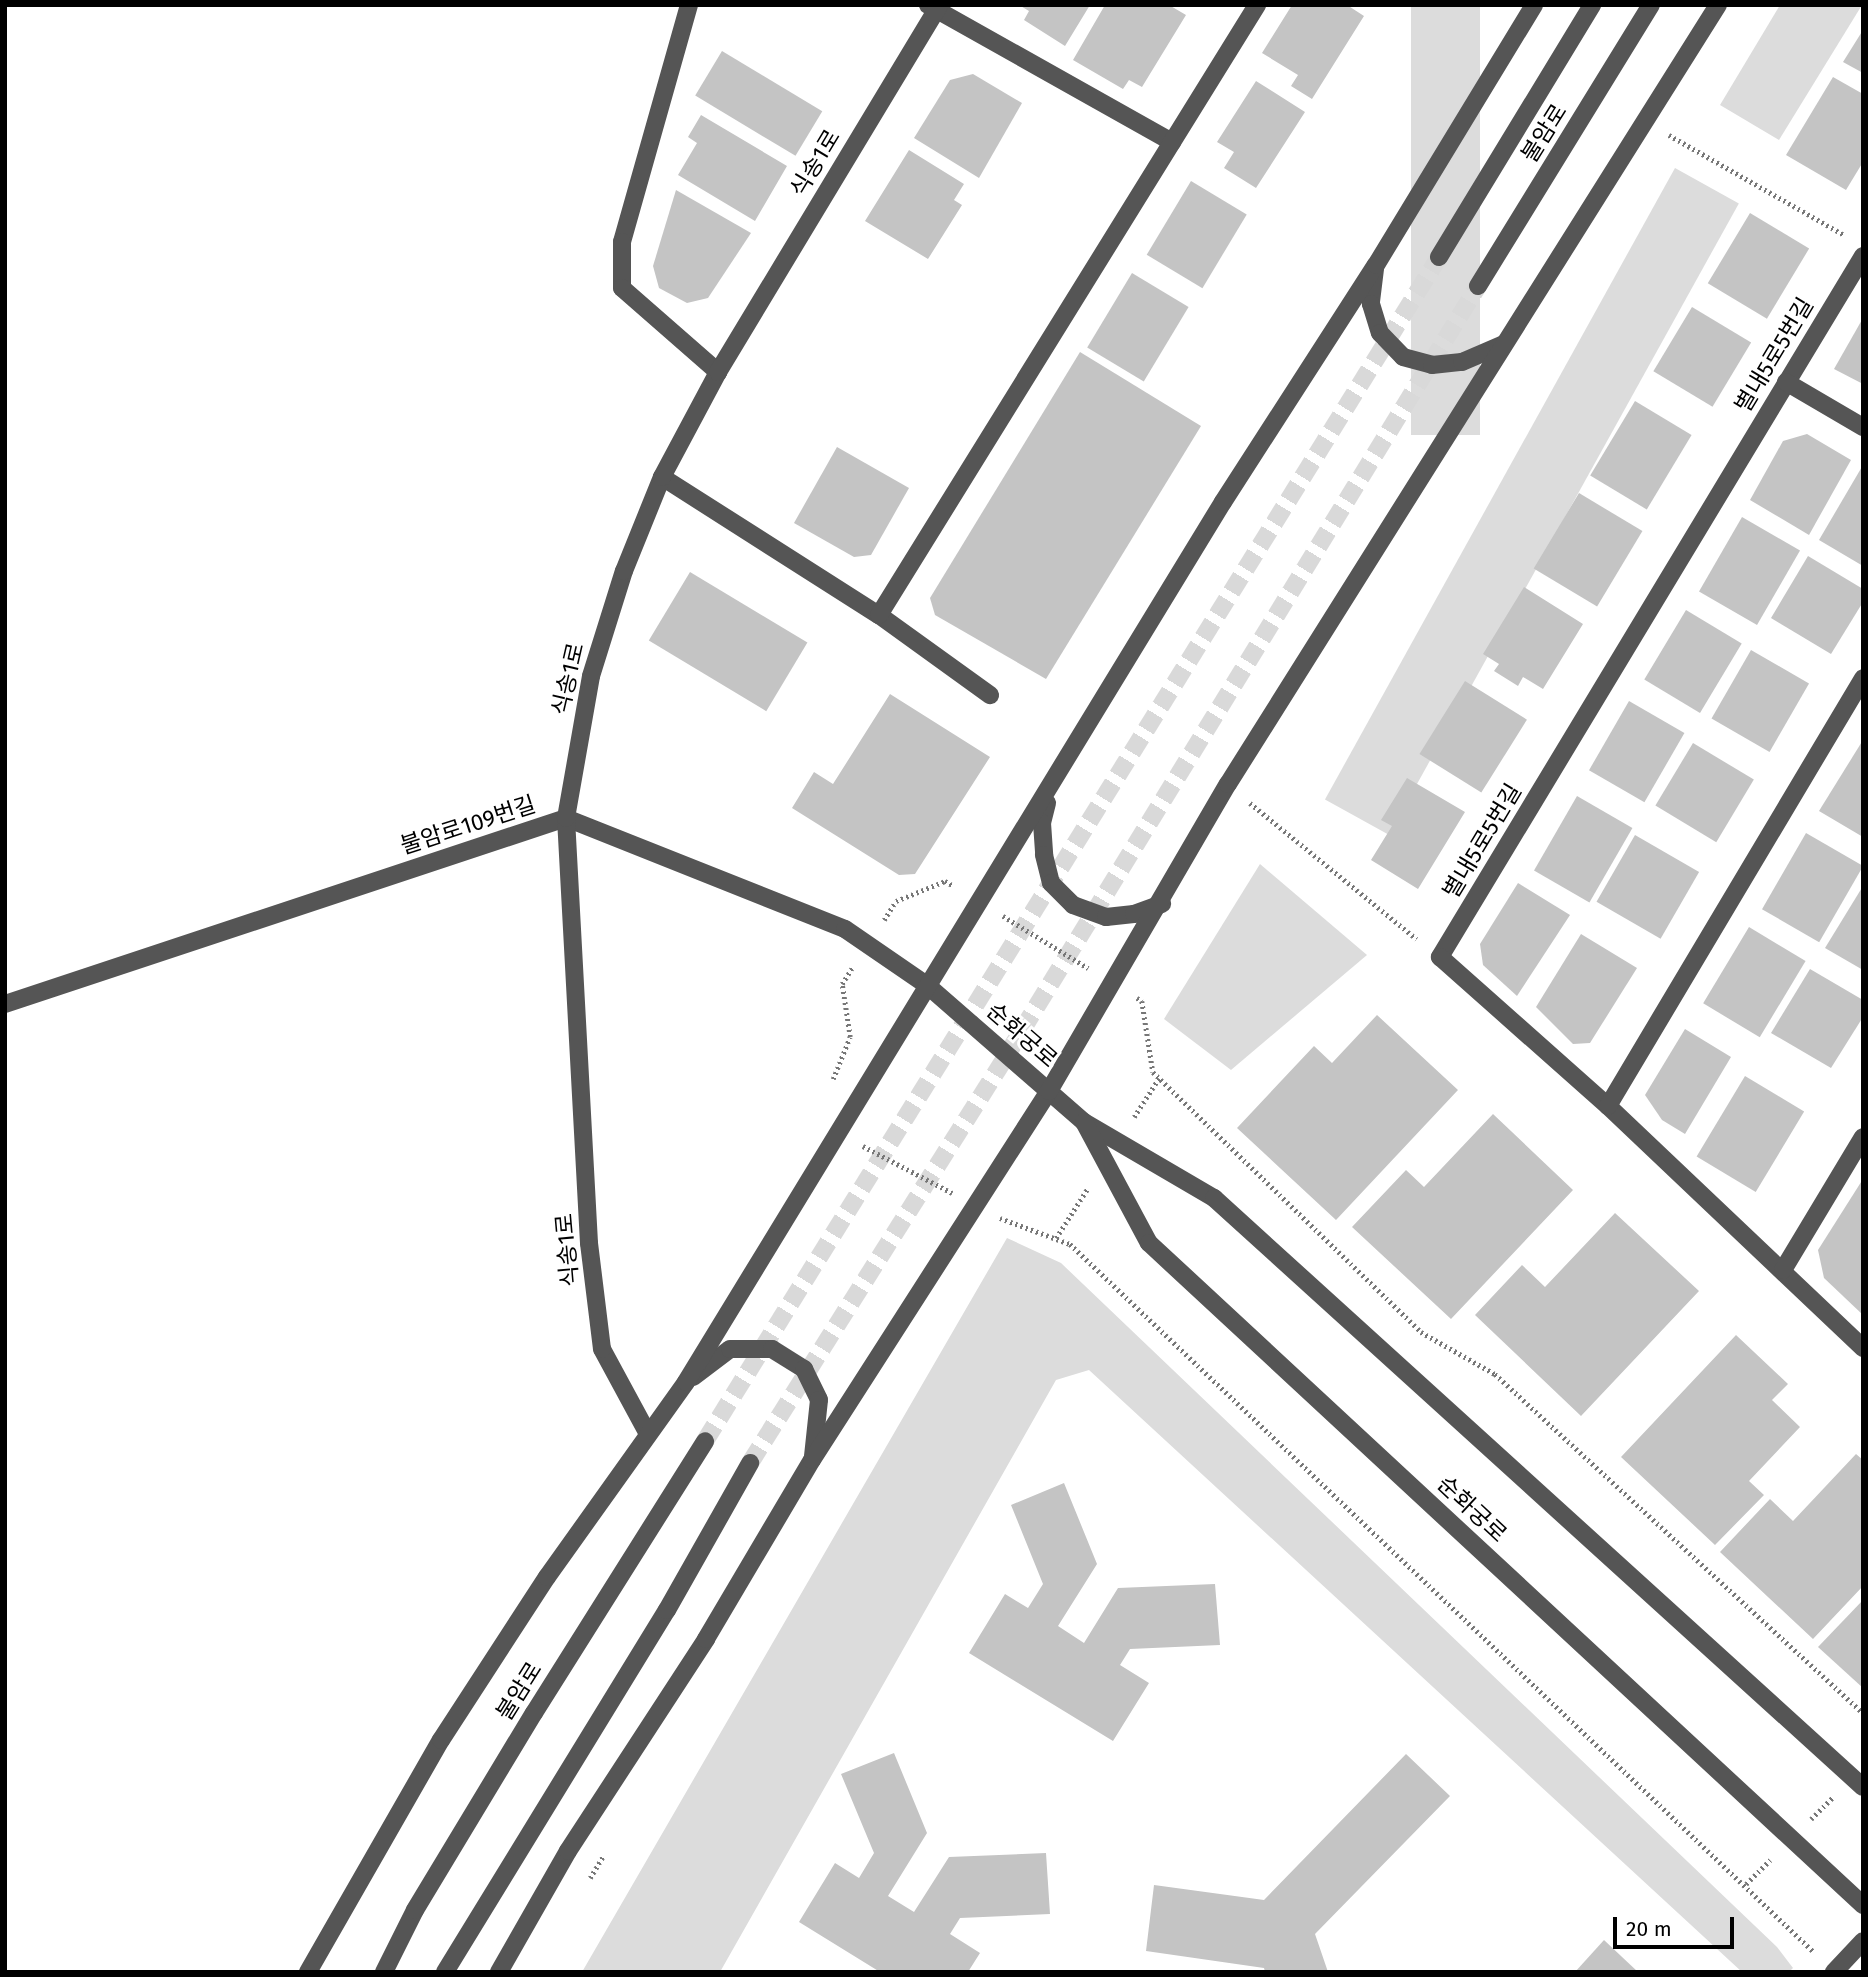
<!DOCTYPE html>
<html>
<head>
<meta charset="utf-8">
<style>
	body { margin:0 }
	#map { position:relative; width:1868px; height:1977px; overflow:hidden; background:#fff; font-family:"Fira Sans","Noto Sans KR",sans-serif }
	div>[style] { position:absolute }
	.green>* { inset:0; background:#dcdcdc; transform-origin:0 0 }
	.building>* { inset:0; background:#c4c4c4; transform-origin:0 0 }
	.minor-tunnel>* { height:18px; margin-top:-9px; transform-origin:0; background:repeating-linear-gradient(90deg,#d9d9d9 0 18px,transparent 0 27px) }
	.path>* { height:4.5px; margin-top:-2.25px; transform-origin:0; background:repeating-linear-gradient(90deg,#777 0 2px,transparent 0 5.5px) }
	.minor>* { height:18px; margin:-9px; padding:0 9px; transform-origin:9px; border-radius:9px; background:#555 }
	span { translate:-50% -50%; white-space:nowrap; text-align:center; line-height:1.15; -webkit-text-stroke:6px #fff; paint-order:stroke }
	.street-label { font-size:23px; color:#000 }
	.frame { position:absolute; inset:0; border:7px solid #000; pointer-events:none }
	.scale { position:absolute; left:1613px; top:1917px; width:121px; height:32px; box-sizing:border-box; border:4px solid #000; border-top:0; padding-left:9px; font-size:21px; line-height:24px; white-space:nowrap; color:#000; -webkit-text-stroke:5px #fff; paint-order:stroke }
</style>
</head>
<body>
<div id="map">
	<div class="green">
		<div style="left:1411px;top:5px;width:69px;height:430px"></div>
		<div style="clip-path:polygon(1780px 5px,1862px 5px,1779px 140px,1720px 105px)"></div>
		<div style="left:1675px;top:168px;width:73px;height:722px;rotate:29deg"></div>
		<div style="clip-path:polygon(1260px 864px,1367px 955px,1231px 1070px,1164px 1019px)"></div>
		<div style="clip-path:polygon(1007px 1238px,1061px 1263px,1777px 1947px,1793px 1968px,1789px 1972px,1742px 1972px,1089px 1370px,1056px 1380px,720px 1972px,582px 1972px)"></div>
	</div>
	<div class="building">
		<div style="clip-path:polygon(1019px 5px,1090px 5px,1065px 46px,1024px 20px,1029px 11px)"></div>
		<div style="clip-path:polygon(1105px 5px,1169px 5px,1186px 15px,1142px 87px,1129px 80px,1123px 89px,1073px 60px)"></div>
		<div style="clip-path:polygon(1292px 5px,1347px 5px,1364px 16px,1312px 99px,1291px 86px,1298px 75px,1262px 53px)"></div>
		<div style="clip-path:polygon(1863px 30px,1863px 73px,1843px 62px)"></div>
		<div style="left:722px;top:51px;width:117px;height:52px;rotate:31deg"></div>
		<div style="clip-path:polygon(973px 74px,1022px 103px,979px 178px,914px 138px,950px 80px)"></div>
		<div style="clip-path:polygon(1833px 77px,1863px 94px,1863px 162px,1846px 190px,1786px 155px)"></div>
		<div style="clip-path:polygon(1256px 81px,1305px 112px,1256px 188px,1224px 168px,1234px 152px,1217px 142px)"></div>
		<div style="clip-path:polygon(701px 115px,787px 166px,755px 221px,678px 175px,697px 143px,688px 137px)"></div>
		<div style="clip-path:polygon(909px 150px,964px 184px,954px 200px,962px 205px,928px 259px,865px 221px)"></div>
		<div style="left:1191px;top:181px;width:65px;height:86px;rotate:31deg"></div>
		<div style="clip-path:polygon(676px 190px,751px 233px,708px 298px,687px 303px,659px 288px,653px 266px)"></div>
		<div style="left:1750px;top:213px;width:69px;height:82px;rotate:31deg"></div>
		<div style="left:1132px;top:273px;width:66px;height:87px;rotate:31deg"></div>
		<div style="left:1692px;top:307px;width:69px;height:75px;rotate:31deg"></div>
		<div style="clip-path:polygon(1863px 318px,1863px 384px,1834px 369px)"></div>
		<div style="clip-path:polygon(1080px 352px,1201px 426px,1046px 679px,935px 615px,930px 598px)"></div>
		<div style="left:1635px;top:401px;width:66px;height:87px;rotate:31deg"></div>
		<div style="clip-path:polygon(1807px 434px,1851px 460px,1809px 535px,1750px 500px,1783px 441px)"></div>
		<div style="clip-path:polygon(837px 447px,909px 488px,871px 555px,854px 557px,794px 523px)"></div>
		<div style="clip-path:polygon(1863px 465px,1863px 566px,1819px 540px)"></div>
		<div style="left:1579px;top:493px;width:74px;height:88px;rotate:31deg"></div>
		<div style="left:1742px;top:517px;width:67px;height:86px;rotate:30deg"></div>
		<div style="clip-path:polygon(1808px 556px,1863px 589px,1863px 602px,1831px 654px,1771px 618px)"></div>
		<div style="left:690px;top:572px;width:137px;height:80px;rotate:31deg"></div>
		<div style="clip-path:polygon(1524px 587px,1583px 624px,1543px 689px,1523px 677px,1518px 686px,1494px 671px,1499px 664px,1483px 654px)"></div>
		<div style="left:1686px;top:610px;width:65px;height:81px;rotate:31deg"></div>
		<div style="left:1751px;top:650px;width:67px;height:79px;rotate:30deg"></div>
		<div style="left:1465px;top:681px;width:73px;height:86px;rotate:32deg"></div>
		<div style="clip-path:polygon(890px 694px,990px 757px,915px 874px,899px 875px,792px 808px,814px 772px,833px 784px)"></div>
		<div style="left:1629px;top:701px;width:64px;height:80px;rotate:30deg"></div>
		<div style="clip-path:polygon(1863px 740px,1863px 837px,1819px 811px)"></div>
		<div style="left:1693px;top:743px;width:71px;height:73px;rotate:31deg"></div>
		<div style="clip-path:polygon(1407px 778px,1465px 812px,1418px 889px,1371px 860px,1392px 826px,1381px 820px)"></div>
		<div style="left:1577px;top:796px;width:64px;height:86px;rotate:30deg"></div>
		<div style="left:1806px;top:833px;width:66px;height:88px;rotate:30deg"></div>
		<div style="left:1635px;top:835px;width:74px;height:77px;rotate:30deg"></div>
		<div style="clip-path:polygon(1518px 883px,1570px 915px,1517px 996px,1483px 965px,1480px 944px)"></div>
		<div style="clip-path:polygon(1863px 886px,1863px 970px,1825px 948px)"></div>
		<div style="left:1749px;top:927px;width:66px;height:89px;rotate:31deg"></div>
		<div style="clip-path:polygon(1581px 934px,1637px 968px,1590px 1043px,1573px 1044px,1536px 1007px)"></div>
		<div style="clip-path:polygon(1810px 969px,1863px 1000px,1863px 1017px,1831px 1068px,1771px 1033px)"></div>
		<div style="clip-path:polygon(1377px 1015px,1458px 1090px,1336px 1220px,1237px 1128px,1314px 1046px,1332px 1063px)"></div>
		<div style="clip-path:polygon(1685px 1029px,1731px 1057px,1685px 1134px,1662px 1120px,1645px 1095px)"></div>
		<div style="left:1745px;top:1076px;width:69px;height:94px;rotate:31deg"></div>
		<div style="clip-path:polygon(1493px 1114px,1573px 1190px,1451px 1319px,1352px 1227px,1406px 1170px,1424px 1187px)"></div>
		<div style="clip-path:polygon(1863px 1179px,1863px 1315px,1824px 1278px,1818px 1250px)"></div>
		<div style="clip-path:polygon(1615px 1213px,1699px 1291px,1581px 1416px,1475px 1315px,1522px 1265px,1545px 1287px)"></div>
		<div style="clip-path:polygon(1736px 1335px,1788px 1384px,1772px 1400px,1800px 1427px,1749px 1481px,1764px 1495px,1715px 1545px,1621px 1457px)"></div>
		<div style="clip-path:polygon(1856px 1454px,1863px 1460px,1863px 1586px,1813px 1639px,1720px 1552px,1770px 1499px,1793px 1521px)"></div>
		<div style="clip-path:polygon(1064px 1483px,1097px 1564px,1058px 1626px,1084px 1643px,1118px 1588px,1215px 1584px,1220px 1645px,1130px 1649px,1120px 1665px,1149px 1683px,1113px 1741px,969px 1653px,1005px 1594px,1028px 1608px,1043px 1584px,1011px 1505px)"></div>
		<div style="clip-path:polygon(1863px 1600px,1863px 1688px,1818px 1647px)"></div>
		<div style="clip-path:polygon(894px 1753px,927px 1833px,888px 1896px,914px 1912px,949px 1857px,1046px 1853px,1050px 1914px,960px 1918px,950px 1934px,980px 1953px,968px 1972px,880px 1972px,799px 1922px,835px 1863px,859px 1878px,874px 1853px,841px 1774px)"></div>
		<div style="clip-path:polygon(1406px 1754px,1450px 1796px,1315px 1934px,1328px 1972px,1265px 1972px,1264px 1968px,1146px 1951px,1154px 1885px,1264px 1900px)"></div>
		<div style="clip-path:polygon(1604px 1940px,1638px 1972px,1575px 1972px)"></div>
	</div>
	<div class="minor-tunnel">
		<div style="left:705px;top:1441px;width:1393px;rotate:-58.2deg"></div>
		<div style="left:750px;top:1463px;width:484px;rotate:-57.8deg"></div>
		<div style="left:1008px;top:1053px;width:900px;rotate:-58.5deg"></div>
	</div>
	<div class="path">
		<div style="left:1669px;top:135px;width:202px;rotate:29.7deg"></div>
		<div style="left:1250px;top:803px;width:215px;rotate:39.2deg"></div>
		<div style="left:1003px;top:916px;width:100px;rotate:31.5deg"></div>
		<div style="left:884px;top:920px;width:22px;rotate:-58deg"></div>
		<div style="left:896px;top:901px;width:53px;rotate:-22.2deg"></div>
		<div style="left:945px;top:881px;width:10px;rotate:29deg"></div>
		<div style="left:1137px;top:998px;width:6px;rotate:31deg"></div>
		<div style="left:1142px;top:1001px;width:72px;rotate:81.2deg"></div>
		<div style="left:1153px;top:1072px;width:373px;rotate:44.1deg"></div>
		<div style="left:1421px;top:1332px;width:85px;rotate:29.6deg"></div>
		<div style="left:1495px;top:1374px;width:500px;rotate:42.65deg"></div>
		<div style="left:833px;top:1079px;width:45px;rotate:-68deg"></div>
		<div style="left:850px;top:1037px;width:54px;rotate:-98.6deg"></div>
		<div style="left:842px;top:984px;width:19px;rotate:-58deg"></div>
		<div style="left:1134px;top:1117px;width:46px;rotate:-57.3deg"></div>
		<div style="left:863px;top:1146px;width:101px;rotate:27.8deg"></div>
		<div style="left:1000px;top:1218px;width:75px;rotate:20.4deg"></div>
		<div style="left:1070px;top:1244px;width:1026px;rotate:43.58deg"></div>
		<div style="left:1056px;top:1238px;width:59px;rotate:-57.4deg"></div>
		<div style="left:1811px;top:1819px;width:30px;rotate:-45deg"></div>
		<div style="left:590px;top:1878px;width:27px;rotate:-59deg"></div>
		<div style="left:1746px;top:1884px;width:34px;rotate:-45deg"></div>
	</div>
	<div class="minor">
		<div style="left:689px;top:5px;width:246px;rotate:105.8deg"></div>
		<div style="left:622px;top:242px;width:46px;rotate:90deg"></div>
		<div style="left:622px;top:288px;width:128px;rotate:41.2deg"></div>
		<div style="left:928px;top:5px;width:280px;rotate:29.3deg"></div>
		<div style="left:1863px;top:256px;width:819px;rotate:121.11deg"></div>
		<div style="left:1440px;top:957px;width:225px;rotate:41.6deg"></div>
		<div style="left:1608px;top:1106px;width:352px;rotate:43.5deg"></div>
		<div style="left:1439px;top:257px;width:295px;rotate:-58.7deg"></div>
		<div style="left:1375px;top:269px;width:35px;rotate:97deg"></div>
		<div style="left:1371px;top:304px;width:30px;rotate:73deg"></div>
		<div style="left:1380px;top:333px;width:33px;rotate:46deg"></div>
		<div style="left:1403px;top:357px;width:30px;rotate:15deg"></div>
		<div style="left:1432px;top:365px;width:30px;rotate:-6deg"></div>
		<div style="left:1462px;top:362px;width:46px;rotate:-23.2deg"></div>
		<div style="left:1478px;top:286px;width:330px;rotate:-58.4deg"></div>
		<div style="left:1786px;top:382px;width:89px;rotate:30.3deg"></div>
		<div style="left:662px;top:477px;width:257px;rotate:32.5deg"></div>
		<div style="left:879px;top:615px;width:137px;rotate:35.8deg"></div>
		<div style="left:879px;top:615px;width:718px;rotate:-58.21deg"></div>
		<div style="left:1047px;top:803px;width:21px;rotate:104deg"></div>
		<div style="left:1042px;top:823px;width:32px;rotate:86deg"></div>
		<div style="left:1044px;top:855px;width:29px;rotate:76deg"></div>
		<div style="left:1051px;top:883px;width:31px;rotate:45deg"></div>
		<div style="left:1073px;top:905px;width:35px;rotate:20deg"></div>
		<div style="left:1106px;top:917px;width:28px;rotate:-6deg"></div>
		<div style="left:1134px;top:914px;width:30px;rotate:-20deg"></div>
		<div style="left:5px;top:1004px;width:591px;rotate:-18.34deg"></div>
		<div style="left:566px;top:818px;width:300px;rotate:21.7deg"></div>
		<div style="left:845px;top:929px;width:101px;rotate:34.5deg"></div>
		<div style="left:928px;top:986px;width:207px;rotate:41.1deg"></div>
		<div style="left:1084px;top:1122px;width:151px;rotate:30.3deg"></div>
		<div style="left:1214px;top:1198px;width:876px;rotate:42.23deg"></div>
		<div style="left:1608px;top:1106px;width:498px;rotate:-59.2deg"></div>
		<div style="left:1084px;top:1122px;width:137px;rotate:61.8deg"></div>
		<div style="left:1149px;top:1243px;width:974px;rotate:42.84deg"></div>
		<div style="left:1783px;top:1270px;width:155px;rotate:-59deg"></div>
		<div style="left:693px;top:1377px;width:46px;rotate:-37.1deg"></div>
		<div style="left:730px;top:1349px;width:42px"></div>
		<div style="left:772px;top:1349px;width:38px;rotate:32deg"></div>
		<div style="left:804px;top:1369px;width:34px;rotate:64deg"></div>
		<div style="left:819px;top:1400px;width:56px;rotate:96.1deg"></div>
		<div style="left:648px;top:1434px;width:97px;rotate:-118.4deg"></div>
		<div style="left:602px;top:1349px;width:107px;rotate:-97deg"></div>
		<div style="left:589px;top:1243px;width:426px;rotate:-93.1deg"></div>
		<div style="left:566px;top:818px;width:144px;rotate:-80deg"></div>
		<div style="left:591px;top:676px;width:110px;rotate:-72.6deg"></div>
		<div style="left:624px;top:571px;width:101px;rotate:-68deg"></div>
		<div style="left:662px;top:477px;width:119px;rotate:-61.9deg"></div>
		<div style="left:718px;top:372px;width:428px;rotate:-58.9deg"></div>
		<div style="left:308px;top:1972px;width:267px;rotate:-60.2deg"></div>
		<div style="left:441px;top:1740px;width:194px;rotate:-57deg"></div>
		<div style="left:547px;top:1577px;width:239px;rotate:-54.5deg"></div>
		<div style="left:686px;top:1382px;width:1031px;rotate:-58.61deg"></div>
		<div style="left:1223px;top:502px;width:282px;rotate:-57.2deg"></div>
		<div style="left:1376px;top:265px;width:304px;rotate:-58.7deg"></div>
		<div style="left:384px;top:1972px;width:69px;rotate:-63.4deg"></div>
		<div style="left:415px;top:1910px;width:230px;rotate:-58.9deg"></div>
		<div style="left:534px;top:1713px;width:321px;rotate:-57.8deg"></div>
		<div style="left:445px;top:1972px;width:425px;rotate:-58.5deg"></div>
		<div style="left:667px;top:1610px;width:169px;rotate:-60.5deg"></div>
		<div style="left:499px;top:1972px;width:139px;rotate:-60.3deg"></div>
		<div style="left:568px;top:1851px;width:253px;rotate:-56.9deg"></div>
		<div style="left:706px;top:1639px;width:208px;rotate:-59.4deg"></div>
		<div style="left:812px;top:1460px;width:439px;rotate:-57.3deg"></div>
		<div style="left:1049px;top:1091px;width:355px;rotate:-59.8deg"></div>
		<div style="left:1228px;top:784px;width:920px;rotate:-57.83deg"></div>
		<div style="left:1834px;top:1972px;width:42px;rotate:-46.9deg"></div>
	</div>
	<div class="street-label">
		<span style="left:1544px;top:133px;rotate:-58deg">불암로</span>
		<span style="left:815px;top:163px;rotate:-59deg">식송1로</span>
		<span style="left:1774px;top:355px;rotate:-59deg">별내5로5번길</span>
		<span style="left:568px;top:679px;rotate:-77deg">식송1로</span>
		<span style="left:468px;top:825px;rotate:-18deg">불암로109번길</span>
		<span style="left:1482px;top:841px;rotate:-59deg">별내5로5번길</span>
		<span style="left:1022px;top:1035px;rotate:41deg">순화궁로</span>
		<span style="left:567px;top:1250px;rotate:-95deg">식송1로</span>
		<span style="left:1472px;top:1509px;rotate:43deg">순화궁로</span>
		<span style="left:519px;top:1691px;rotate:-58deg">불암로</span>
	</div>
	<div class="frame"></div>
	<div class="scale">20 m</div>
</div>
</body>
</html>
